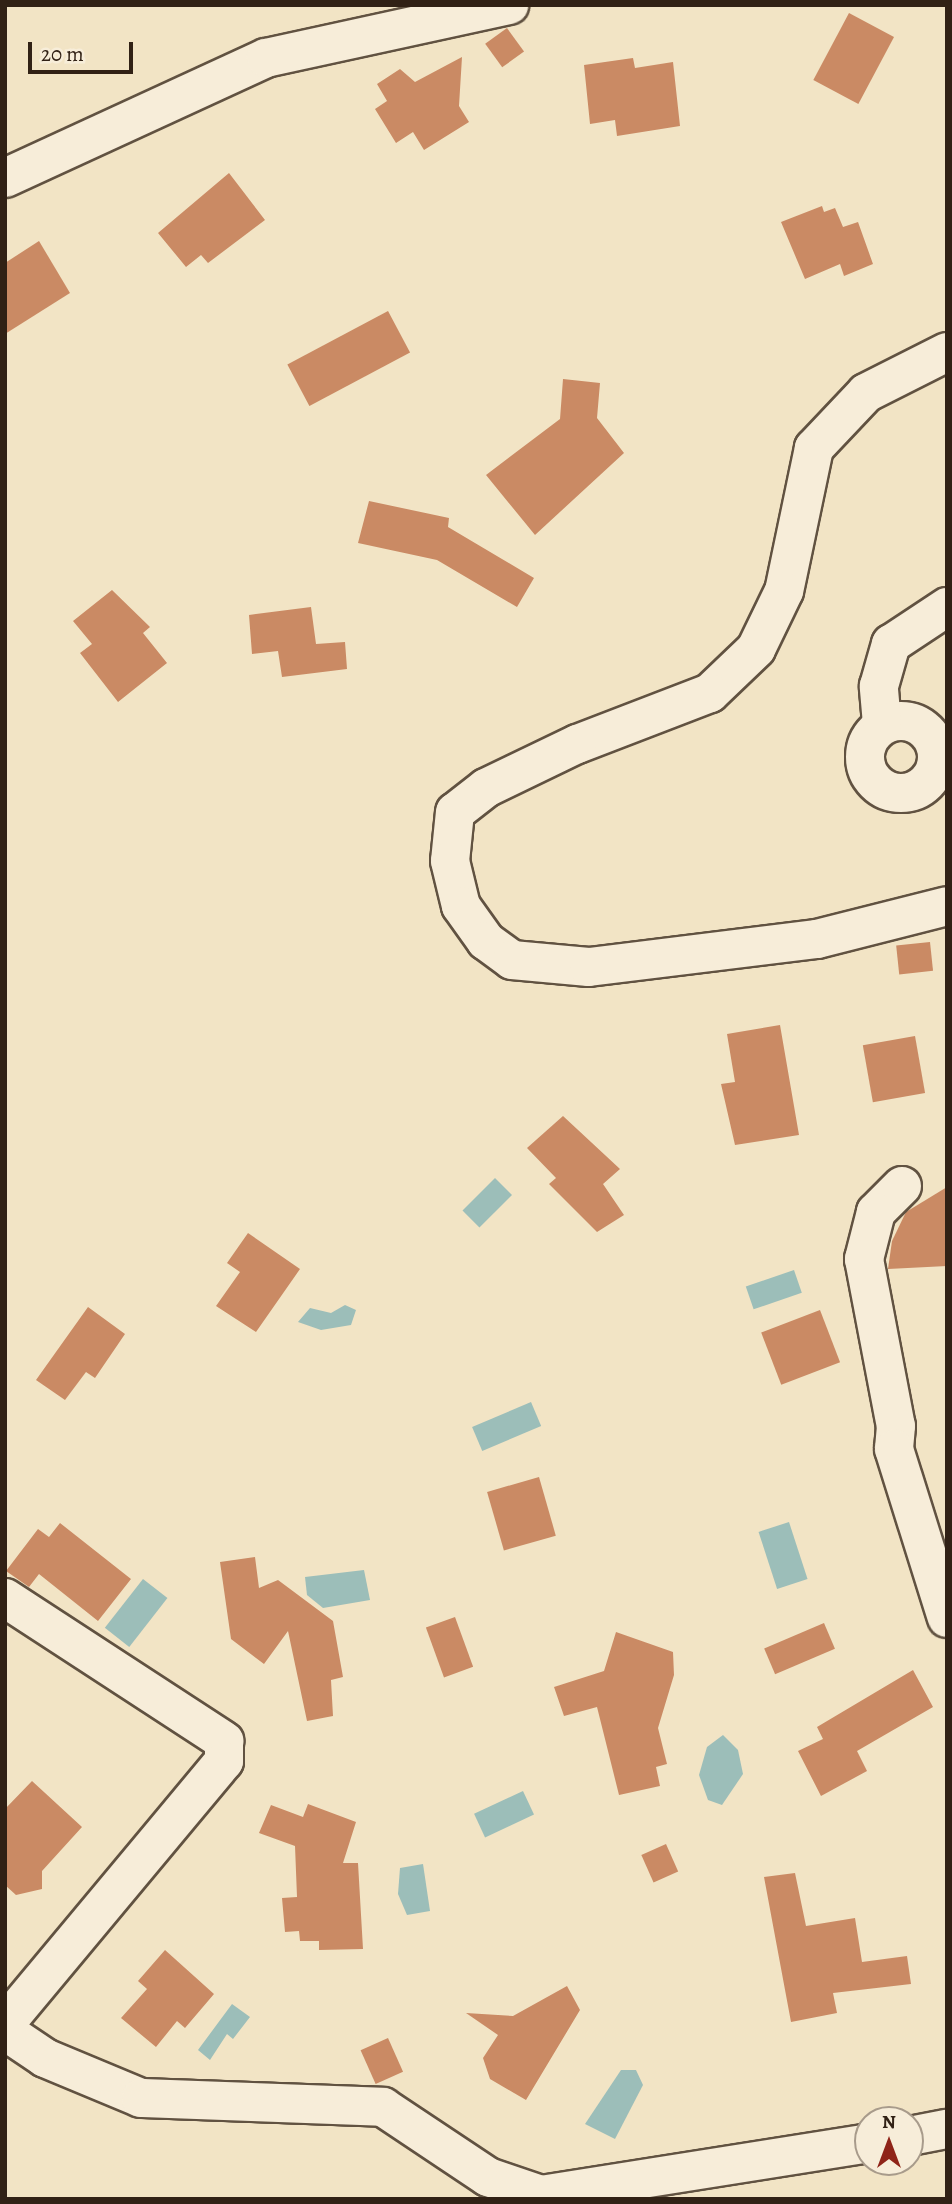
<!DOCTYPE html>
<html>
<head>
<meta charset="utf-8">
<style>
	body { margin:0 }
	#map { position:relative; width:952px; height:2204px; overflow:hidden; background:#f2e4c5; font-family:Alegreya,serif }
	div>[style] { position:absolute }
	.water>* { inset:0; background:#9cbeb9; transform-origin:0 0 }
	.building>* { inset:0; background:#ca8a64; transform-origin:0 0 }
	.roads { filter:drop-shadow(2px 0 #615241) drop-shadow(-2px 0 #615241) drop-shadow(0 2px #615241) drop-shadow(0 -2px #615241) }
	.minor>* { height:38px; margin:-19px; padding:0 19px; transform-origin:19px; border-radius:19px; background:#f7edd9 }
	.minor>.ring { margin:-19px; padding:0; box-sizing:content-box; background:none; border:38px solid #f7edd9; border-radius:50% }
	span { translate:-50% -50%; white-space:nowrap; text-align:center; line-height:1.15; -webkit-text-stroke:5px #f7edd9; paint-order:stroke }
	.frame { position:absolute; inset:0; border:7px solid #312115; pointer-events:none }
	.north { position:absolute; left:854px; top:2106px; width:70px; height:70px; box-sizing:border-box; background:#f7edd9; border:2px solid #a89b8b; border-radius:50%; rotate:0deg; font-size:19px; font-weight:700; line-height:28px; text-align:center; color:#312115 }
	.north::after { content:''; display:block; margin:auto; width:24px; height:32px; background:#8f2418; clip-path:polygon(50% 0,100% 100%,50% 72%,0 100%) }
	.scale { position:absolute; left:28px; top:42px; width:105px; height:32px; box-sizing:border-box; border:4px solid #312115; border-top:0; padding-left:9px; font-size:21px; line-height:24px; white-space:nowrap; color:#312115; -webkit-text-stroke:5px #f7edd9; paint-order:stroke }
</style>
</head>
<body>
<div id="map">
	<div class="water">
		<div style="left:495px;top:1178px;width:24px;height:46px;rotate:45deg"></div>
		<div style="left:794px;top:1270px;width:24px;height:51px;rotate:71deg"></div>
		<div style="clip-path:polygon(345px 1305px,356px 1310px,351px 1325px,321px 1330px,298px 1322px,310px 1308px,331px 1313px)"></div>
		<div style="left:531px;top:1402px;width:26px;height:64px;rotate:67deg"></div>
		<div style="left:789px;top:1522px;width:60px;height:32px;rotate:72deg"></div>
		<div style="clip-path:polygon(364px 1570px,370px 1600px,323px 1608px,307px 1595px,305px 1577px)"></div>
		<div style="left:143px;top:1579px;width:31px;height:62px;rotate:38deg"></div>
		<div style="clip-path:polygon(723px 1735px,738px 1750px,743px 1774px,722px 1805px,708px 1800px,699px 1775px,707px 1747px)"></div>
		<div style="left:523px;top:1791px;width:26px;height:54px;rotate:65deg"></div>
		<div style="clip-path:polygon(423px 1864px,430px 1911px,407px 1915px,398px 1894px,400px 1868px)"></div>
		<div style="clip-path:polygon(232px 2004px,250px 2017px,233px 2039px,227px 2034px,210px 2060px,198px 2050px)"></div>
		<div style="clip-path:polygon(621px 2070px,636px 2070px,643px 2085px,615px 2139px,585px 2124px)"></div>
	</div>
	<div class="building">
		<div style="left:849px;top:13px;width:51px;height:76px;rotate:28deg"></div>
		<div style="left:507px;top:28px;width:29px;height:27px;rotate:54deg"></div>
		<div style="clip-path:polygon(462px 57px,459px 106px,469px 122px,424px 150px,413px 132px,396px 143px,375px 109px,387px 101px,377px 84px,400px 69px,415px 82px)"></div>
		<div style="clip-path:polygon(633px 58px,635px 68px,673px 62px,680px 126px,617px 136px,615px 120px,590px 124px,584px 65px)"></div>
		<div style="clip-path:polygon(229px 173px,265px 220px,208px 263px,201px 255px,186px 267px,158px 233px)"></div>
		<div style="clip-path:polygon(822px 206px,824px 212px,835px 208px,843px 227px,858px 222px,873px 264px,844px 276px,840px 264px,805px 279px,781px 222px)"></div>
		<div style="clip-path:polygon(39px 241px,70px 293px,5px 334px,5px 263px)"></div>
		<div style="left:388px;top:311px;width:47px;height:114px;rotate:62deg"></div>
		<div style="clip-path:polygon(563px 379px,600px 383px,597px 418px,624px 453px,535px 535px,486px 475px,560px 419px)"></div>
		<div style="clip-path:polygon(369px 501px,449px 518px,448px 527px,534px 578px,517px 607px,437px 560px,358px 543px)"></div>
		<div style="clip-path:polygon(112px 590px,150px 627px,143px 633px,167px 663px,118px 702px,80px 653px,92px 644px,73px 621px)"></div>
		<div style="clip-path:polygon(311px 607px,316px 644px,345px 642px,347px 669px,282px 677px,278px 651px,252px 654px,249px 615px)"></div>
		<div style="left:930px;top:942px;width:29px;height:34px;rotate:84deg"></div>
		<div style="clip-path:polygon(780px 1025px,799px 1135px,735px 1145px,721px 1084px,735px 1082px,727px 1034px)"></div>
		<div style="left:915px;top:1036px;width:58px;height:53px;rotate:80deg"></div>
		<div style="clip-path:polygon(563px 1116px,620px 1169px,603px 1184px,624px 1215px,597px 1232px,549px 1184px,556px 1178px,527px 1148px)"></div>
		<div style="clip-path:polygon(947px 1187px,947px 1266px,888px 1269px,892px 1241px,906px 1212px)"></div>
		<div style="clip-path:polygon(248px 1233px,300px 1269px,256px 1332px,216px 1306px,240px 1272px,227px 1263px)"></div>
		<div style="clip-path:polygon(88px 1307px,125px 1334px,95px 1378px,86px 1372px,65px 1400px,36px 1380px)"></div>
		<div style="left:820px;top:1310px;width:56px;height:63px;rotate:69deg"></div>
		<div style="left:539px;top:1477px;width:61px;height:54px;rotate:74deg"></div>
		<div style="clip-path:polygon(60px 1523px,131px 1579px,98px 1621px,39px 1574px,29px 1587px,6px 1571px,38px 1529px,49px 1537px)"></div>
		<div style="clip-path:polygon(255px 1557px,259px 1588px,278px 1580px,333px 1621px,343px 1677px,331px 1680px,333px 1716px,307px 1721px,288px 1631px,264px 1664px,231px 1639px,220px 1562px)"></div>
		<div style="left:455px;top:1617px;width:53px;height:31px;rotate:70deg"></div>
		<div style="left:824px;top:1623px;width:28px;height:65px;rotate:67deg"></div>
		<div style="clip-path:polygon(616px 1632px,673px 1652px,674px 1675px,658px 1728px,667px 1764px,656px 1767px,660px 1786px,619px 1795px,597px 1707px,564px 1716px,554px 1687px,604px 1671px)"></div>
		<div style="clip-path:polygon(913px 1670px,933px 1707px,857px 1751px,867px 1771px,821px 1796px,798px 1751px,823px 1739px,817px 1727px)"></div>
		<div style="clip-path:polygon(32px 1781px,82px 1827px,42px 1871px,42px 1889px,16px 1895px,5px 1885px,5px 1809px)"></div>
		<div style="clip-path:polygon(308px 1804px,356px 1822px,343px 1863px,358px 1863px,363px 1949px,319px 1950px,319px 1941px,300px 1941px,299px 1931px,285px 1932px,282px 1898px,297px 1897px,295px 1846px,259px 1833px,271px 1805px,303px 1817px)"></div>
		<div style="left:666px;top:1844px;width:30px;height:27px;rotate:66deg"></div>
		<div style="clip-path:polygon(795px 1873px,806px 1926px,855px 1918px,862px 1962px,907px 1956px,911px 1984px,833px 1993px,837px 2013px,791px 2022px,764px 1877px)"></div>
		<div style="clip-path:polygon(165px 1950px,214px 1994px,185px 2028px,177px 2021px,156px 2047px,121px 2018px,147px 1989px,138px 1981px)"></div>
		<div style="clip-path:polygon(567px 1986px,580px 2010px,526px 2100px,490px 2079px,483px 2058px,498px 2035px,466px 2013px,513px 2016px)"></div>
		<div style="left:388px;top:2038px;width:37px;height:30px;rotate:66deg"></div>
	</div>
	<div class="roads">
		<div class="minor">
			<div style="left:5px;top:178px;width:287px;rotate:-24.7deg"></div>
			<div style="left:266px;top:58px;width:249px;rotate:-12.3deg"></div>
			<div style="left:947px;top:352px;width:91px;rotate:153.2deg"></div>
			<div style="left:866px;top:393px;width:76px;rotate:133.4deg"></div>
			<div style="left:814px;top:448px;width:146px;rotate:101.8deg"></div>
			<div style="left:784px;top:591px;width:64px;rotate:115.8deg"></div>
			<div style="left:756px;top:649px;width:64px;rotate:136.3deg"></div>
			<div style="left:710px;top:693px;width:142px;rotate:159deg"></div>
			<div style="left:577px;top:744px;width:101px;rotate:154.2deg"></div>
			<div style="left:486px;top:788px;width:39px;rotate:142deg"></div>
			<div style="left:455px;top:812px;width:49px;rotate:95.8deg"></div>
			<div style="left:450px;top:861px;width:46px;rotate:76.3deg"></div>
			<div style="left:461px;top:906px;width:43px;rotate:54.5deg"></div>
			<div style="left:486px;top:941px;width:32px;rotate:36deg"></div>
			<div style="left:512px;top:960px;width:77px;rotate:5.2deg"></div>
			<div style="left:589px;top:967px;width:230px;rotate:-7deg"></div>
			<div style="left:817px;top:939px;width:134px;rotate:-14.2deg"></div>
			<div class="ring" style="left:865px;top:721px;width:34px;height:34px"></div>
			<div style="left:882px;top:724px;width:38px;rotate:-95deg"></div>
			<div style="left:879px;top:686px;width:44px;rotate:-74.1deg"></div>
			<div style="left:891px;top:644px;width:67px;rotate:-33.5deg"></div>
			<div style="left:902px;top:1186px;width:37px;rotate:135deg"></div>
			<div style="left:876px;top:1212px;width:49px;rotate:104.3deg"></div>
			<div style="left:864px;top:1259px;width:170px;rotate:79.2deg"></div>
			<div style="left:896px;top:1426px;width:23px;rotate:95deg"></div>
			<div style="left:894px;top:1449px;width:177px;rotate:72.6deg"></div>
			<div style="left:5px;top:1598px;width:262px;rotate:33.1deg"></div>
			<div style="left:224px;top:1741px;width:20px;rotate:90deg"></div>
			<div style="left:224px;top:1761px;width:342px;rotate:129.8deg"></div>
			<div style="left:5px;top:2031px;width:48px;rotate:34deg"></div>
			<div style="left:45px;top:2058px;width:104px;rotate:22.6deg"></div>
			<div style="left:141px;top:2098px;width:242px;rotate:2.1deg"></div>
			<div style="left:383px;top:2107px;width:126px;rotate:33.7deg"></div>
			<div style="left:488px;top:2177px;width:56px;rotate:18.8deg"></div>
			<div style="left:541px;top:2195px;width:331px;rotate:-9deg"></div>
			<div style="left:910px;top:2136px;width:38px;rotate:-11deg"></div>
		</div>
	</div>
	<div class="frame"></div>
	<div class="north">N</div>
	<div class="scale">20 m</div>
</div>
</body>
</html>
